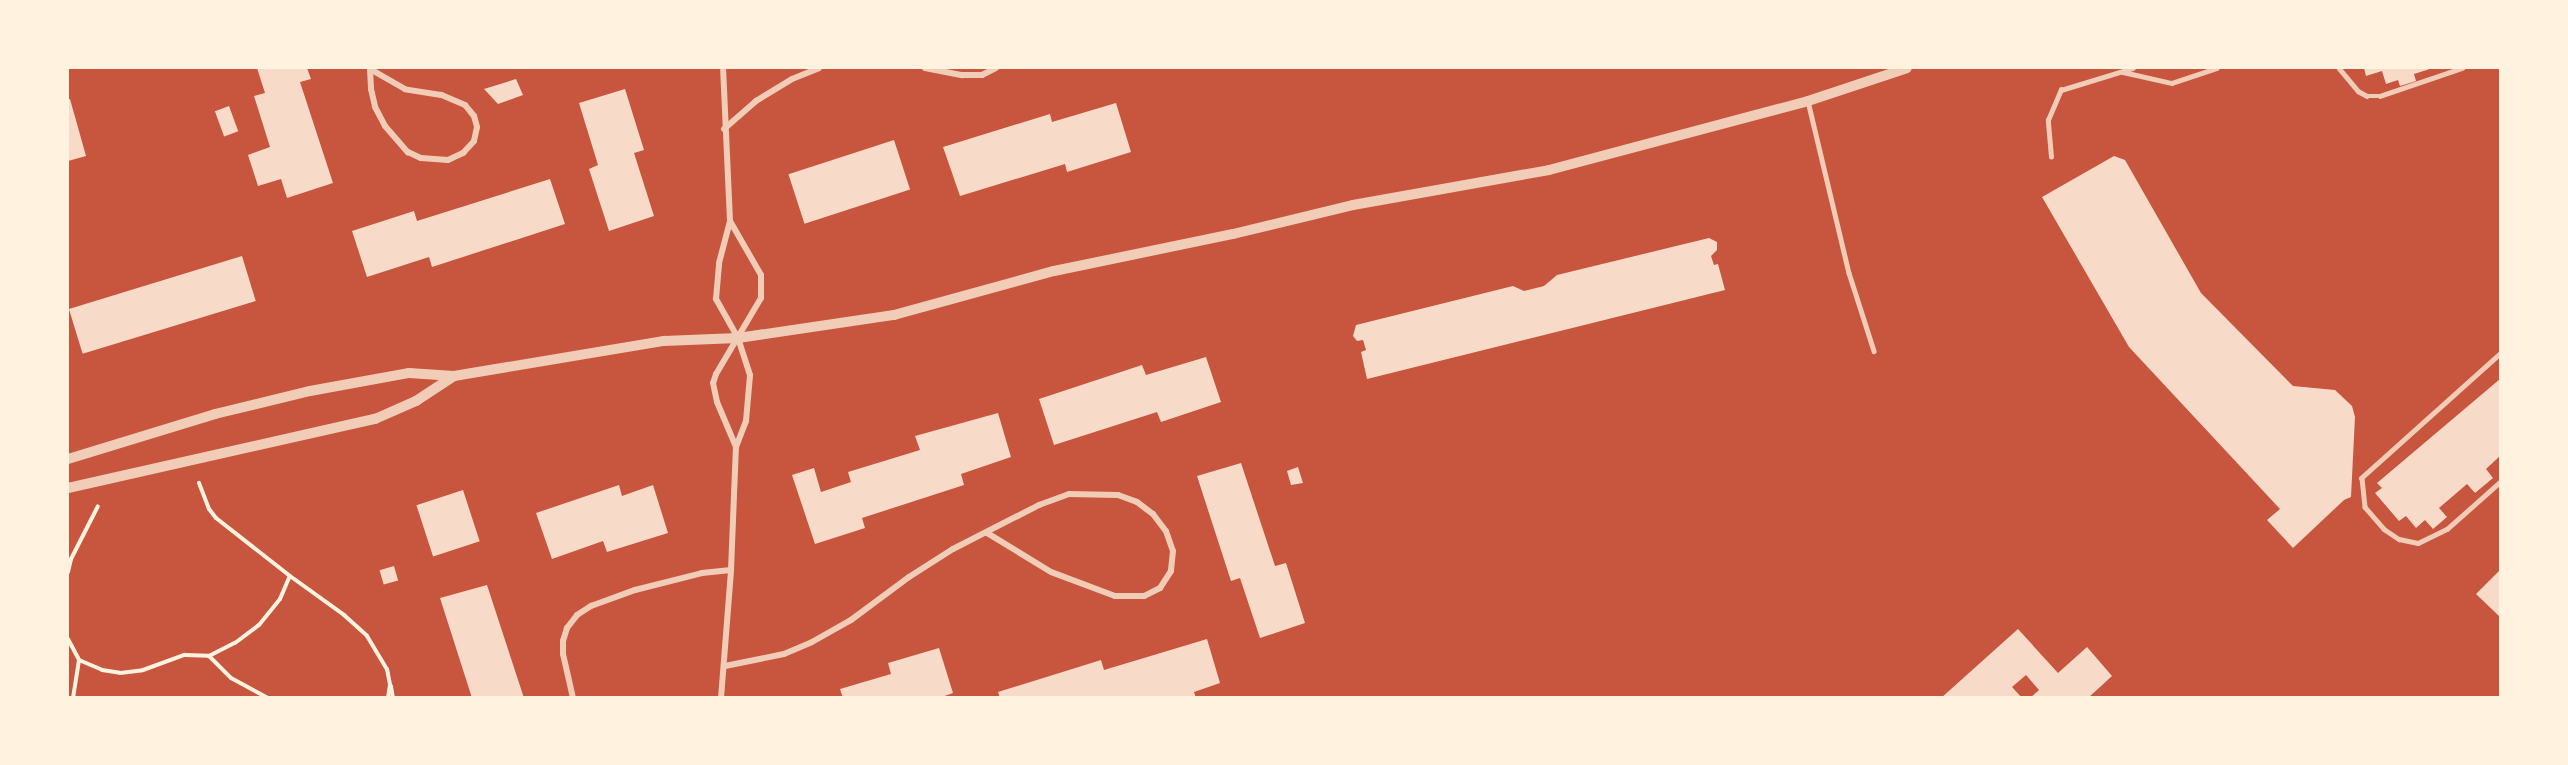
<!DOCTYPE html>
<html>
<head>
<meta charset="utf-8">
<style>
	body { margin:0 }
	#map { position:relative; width:2568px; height:765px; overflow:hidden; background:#c8553d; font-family:Georgia,serif }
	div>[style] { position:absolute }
	.building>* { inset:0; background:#f7dbc8; transform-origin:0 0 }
	.path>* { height:4px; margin:-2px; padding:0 2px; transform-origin:2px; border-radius:2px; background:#fff3e0 }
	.service>* { height:4.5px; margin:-2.25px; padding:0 2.25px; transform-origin:2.25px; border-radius:2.25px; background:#f1ccb7 }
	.minor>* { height:6px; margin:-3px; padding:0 3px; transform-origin:3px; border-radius:3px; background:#f1ccb7 }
	.tertiary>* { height:10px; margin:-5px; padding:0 5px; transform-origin:5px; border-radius:5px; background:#f1ccb7 }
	span { translate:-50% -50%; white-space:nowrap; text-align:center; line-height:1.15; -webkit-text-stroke:5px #fff3e0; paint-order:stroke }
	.frame { position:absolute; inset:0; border:69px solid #fff3e0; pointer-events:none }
</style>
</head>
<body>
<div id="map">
	<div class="building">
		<div style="clip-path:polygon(257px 68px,307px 68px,311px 79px,300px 82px,333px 183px,287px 198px,281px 179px,258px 186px,248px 155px,270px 147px,254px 96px,265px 93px)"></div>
		<div style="clip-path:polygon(2364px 68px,2433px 68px,2414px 74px,2416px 81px,2400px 86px,2398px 80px,2386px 84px,2382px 71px,2366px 76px)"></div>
		<div style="clip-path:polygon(516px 79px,523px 95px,498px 104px,484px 89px)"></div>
		<div style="clip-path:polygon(625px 89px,644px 150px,634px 153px,654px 216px,609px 231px,589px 169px,598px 165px,579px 103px)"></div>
		<div style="clip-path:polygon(68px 99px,70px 99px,86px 156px,68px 161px)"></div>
		<div style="clip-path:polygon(1116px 103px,1131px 152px,1067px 172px,1065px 164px,960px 196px,943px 147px,1050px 114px,1052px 122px)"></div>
		<div style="left:229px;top:106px;width:27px;height:15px;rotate:70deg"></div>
		<div style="left:894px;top:140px;width:52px;height:111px;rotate:72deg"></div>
		<div style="clip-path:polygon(2114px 156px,2125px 160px,2201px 293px,2293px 386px,2335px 390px,2352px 406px,2355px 417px,2351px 497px,2344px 500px,2293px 548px,2267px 520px,2280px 509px,2129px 347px,2042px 197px)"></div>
		<div style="clip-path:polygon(550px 179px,565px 224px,432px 267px,429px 257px,367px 277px,352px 231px,414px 211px,417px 221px)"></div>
		<div style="clip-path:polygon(1709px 238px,1717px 242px,1717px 250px,1711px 256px,1714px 265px,1718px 264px,1725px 290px,1367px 379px,1361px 352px,1366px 350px,1363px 340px,1357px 341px,1353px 336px,1356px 325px,1513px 286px,1524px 291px,1544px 286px,1557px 275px)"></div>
		<div style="left:242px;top:256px;width:47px;height:181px;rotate:73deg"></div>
		<div style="clip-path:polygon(1206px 357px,1221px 402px,1161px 422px,1157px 412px,1054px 445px,1039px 399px,1142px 365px,1146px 375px)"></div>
		<div style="clip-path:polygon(2500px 379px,2500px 456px,2486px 469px,2493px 478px,2475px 493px,2467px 484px,2439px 508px,2447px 517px,2433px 529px,2425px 520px,2416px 528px,2406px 516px,2399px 521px,2375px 493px,2382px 488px,2377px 483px)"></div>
		<div style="clip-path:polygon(998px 413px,1011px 457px,961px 474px,964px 485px,862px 518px,865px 528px,815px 544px,792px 475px,814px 468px,821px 492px,851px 482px,848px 472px,920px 450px,915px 436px)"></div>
		<div style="clip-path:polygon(1241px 463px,1275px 566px,1286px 563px,1305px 623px,1260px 638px,1240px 578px,1231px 581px,1197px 476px)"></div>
		<div style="clip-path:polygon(1298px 467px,1303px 483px,1291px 485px,1287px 471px)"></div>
		<div style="clip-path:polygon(619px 485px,622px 496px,653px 485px,668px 533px,607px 552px,603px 541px,552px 559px,536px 513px)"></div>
		<div style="left:463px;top:490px;width:54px;height:49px;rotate:72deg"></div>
		<div style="left:394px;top:566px;width:15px;height:15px;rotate:74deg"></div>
		<div style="clip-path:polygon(2500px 570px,2500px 617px,2476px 594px)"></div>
		<div style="clip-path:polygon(487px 585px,503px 634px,524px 698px,472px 698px,440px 598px)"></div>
		<div style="clip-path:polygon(2018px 629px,2058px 673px,2087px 647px,2112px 676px,2088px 698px,2030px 698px,2039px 690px,2026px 675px,2012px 687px,2022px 698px,1941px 698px)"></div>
		<div style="clip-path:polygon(1207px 639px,1220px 683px,1194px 692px,1196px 698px,1000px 698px,998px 692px,1101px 660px,1104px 670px)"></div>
		<div style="clip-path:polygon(939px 648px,953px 693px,939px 698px,843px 698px,840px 689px,891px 674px,888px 663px)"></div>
	</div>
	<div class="path">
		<div style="left:68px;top:572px;width:13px;rotate:-77deg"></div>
		<div style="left:71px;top:559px;width:59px;rotate:-63deg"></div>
		<div style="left:290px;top:576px;width:67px;rotate:35.8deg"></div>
		<div style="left:344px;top:615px;width:31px;rotate:42deg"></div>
		<div style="left:367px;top:636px;width:39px;rotate:59deg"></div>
		<div style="left:387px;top:669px;width:16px;rotate:79deg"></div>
		<div style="left:390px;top:685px;width:13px;rotate:99deg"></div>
		<div style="left:68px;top:639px;width:24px;rotate:62deg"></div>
		<div style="left:79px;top:660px;width:25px;rotate:23deg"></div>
		<div style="left:102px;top:670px;width:18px;rotate:9deg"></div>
		<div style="left:120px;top:673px;width:23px;rotate:-7deg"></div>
		<div style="left:143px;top:670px;width:44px;rotate:-20.1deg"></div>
		<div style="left:184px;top:655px;width:25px;rotate:2deg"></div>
		<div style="left:209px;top:656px;width:29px;rotate:-27deg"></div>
		<div style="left:235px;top:643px;width:30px;rotate:-37deg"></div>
		<div style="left:259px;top:625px;width:33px;rotate:-51deg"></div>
		<div style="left:280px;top:599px;width:25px;rotate:-67deg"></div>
		<div style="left:290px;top:576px;width:94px;rotate:-141.9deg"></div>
		<div style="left:216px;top:518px;width:11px;rotate:-128deg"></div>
		<div style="left:209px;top:509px;width:28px;rotate:-111deg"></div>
		<div style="left:209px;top:656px;width:31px;rotate:45deg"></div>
		<div style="left:231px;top:678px;width:42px;rotate:28.4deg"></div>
		<div style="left:391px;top:686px;width:12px;rotate:81deg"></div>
		<div style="left:73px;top:698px;width:38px;rotate:-81deg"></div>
	</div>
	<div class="service">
		<div style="left:2339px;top:68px;width:30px;rotate:50deg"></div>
		<div style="left:2358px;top:91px;width:10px;rotate:29deg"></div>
		<div style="left:2367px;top:96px;width:13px"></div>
		<div style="left:2380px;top:96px;width:87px;rotate:-18.9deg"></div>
		<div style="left:2123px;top:72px;width:50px;rotate:12.7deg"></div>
		<div style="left:2172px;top:83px;width:47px;rotate:-18.4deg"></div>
		<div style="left:1808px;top:101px;width:177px;rotate:76.6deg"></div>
		<div style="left:1849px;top:273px;width:82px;rotate:72.2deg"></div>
		<div style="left:2051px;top:157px;width:37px;rotate:-95deg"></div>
		<div style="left:2048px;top:120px;width:33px;rotate:-67deg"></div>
		<div style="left:2061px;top:90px;width:75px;rotate:-17deg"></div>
		<div style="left:2500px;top:354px;width:186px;rotate:138.1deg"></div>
		<div style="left:2362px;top:478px;width:29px;rotate:84deg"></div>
		<div style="left:2365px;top:507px;width:29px;rotate:49deg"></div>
		<div style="left:2384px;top:529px;width:18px;rotate:34deg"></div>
		<div style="left:2399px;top:539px;width:19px;rotate:12deg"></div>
		<div style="left:2418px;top:543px;width:32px;rotate:-26deg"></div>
		<div style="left:2447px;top:529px;width:71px;rotate:-41.6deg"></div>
	</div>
	<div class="minor">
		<div style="left:370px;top:68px;width:1px;rotate:90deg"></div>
		<div style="left:370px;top:69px;width:20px;rotate:87deg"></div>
		<div style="left:371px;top:89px;width:18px;rotate:77deg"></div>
		<div style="left:375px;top:107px;width:21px;rotate:62deg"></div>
		<div style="left:385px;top:126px;width:35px;rotate:49deg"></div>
		<div style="left:408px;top:152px;width:14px;rotate:25deg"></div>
		<div style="left:421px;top:158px;width:27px;rotate:4deg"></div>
		<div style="left:448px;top:160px;width:17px;rotate:-25deg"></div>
		<div style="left:463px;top:153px;width:16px;rotate:-47deg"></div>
		<div style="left:474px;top:141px;width:14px;rotate:-78deg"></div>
		<div style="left:477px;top:127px;width:11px;rotate:-105deg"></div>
		<div style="left:474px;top:116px;width:14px;rotate:-129deg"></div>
		<div style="left:465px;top:105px;width:26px;rotate:-157deg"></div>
		<div style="left:441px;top:95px;width:36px;rotate:-171deg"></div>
		<div style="left:405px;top:89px;width:40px;rotate:-150.3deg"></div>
		<div style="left:925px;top:68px;width:38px;rotate:11deg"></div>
		<div style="left:962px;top:75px;width:20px"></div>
		<div style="left:982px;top:75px;width:16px;rotate:-27deg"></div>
		<div style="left:724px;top:129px;width:43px;rotate:-41.2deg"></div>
		<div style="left:756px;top:101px;width:42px;rotate:-31.4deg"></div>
		<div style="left:792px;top:79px;width:29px;rotate:-22deg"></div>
		<div style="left:730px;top:221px;width:62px;rotate:60.1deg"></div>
		<div style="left:761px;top:275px;width:23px;rotate:90deg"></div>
		<div style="left:761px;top:298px;width:88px;rotate:120.6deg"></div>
		<div style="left:716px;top:374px;width:9px;rotate:108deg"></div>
		<div style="left:713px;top:383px;width:19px;rotate:78deg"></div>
		<div style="left:717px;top:402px;width:49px;rotate:67.1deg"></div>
		<div style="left:725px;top:666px;width:60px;rotate:-11.5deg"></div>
		<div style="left:784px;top:654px;width:30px;rotate:-23deg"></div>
		<div style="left:812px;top:642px;width:45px;rotate:-29.4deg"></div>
		<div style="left:851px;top:620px;width:72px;rotate:-36.6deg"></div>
		<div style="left:909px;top:577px;width:52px;rotate:-32.5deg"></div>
		<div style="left:953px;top:549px;width:97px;rotate:-27.1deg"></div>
		<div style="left:1039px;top:505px;width:32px;rotate:-20deg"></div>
		<div style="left:1069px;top:494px;width:49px;rotate:1.2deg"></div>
		<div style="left:1118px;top:495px;width:20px;rotate:20deg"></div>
		<div style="left:1137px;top:502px;width:20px;rotate:37deg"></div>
		<div style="left:1153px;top:514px;width:21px;rotate:53deg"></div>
		<div style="left:1166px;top:531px;width:21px;rotate:71deg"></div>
		<div style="left:1173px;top:551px;width:20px;rotate:96deg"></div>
		<div style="left:1171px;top:571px;width:20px;rotate:123deg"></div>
		<div style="left:1160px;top:588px;width:18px;rotate:153deg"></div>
		<div style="left:1144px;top:596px;width:29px;rotate:180deg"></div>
		<div style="left:1115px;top:596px;width:68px;rotate:-159.4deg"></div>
		<div style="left:1051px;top:572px;width:75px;rotate:-148.6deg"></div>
		<div style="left:573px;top:698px;width:45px;rotate:-102.8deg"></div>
		<div style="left:563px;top:654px;width:13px;rotate:-90deg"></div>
		<div style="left:563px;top:641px;width:14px;rotate:-73deg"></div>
		<div style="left:567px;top:628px;width:16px;rotate:-52deg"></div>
		<div style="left:577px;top:615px;width:17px;rotate:-33deg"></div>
		<div style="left:591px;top:606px;width:47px;rotate:-20deg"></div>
		<div style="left:635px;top:590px;width:69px;rotate:-14.2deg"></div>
		<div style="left:702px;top:573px;width:29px;rotate:-6deg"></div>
		<div style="left:721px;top:698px;width:128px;rotate:-85.5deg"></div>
		<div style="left:731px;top:570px;width:123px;rotate:-87.7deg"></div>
		<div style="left:736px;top:447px;width:28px;rotate:-69deg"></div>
		<div style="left:746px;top:421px;width:46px;rotate:-85deg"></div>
		<div style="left:750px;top:375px;width:39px;rotate:-108deg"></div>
		<div style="left:738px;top:338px;width:45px;rotate:-119.4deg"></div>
		<div style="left:716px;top:299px;width:36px;rotate:-85deg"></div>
		<div style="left:719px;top:263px;width:43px;rotate:-75.3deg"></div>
		<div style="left:730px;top:221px;width:153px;rotate:-92.6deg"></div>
	</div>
	<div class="tertiary">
		<div style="left:68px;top:459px;width:154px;rotate:-17deg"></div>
		<div style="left:215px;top:414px;width:98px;rotate:-13.6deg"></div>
		<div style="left:310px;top:391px;width:101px;rotate:-10.3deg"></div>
		<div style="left:409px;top:373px;width:45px;rotate:3.8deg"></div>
		<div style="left:454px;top:376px;width:213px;rotate:-9.5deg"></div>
		<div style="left:664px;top:341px;width:74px;rotate:-2.3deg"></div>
		<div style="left:738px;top:338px;width:158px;rotate:-8.4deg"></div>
		<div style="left:894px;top:315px;width:166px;rotate:-15.4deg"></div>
		<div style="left:1054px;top:271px;width:183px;rotate:-11.7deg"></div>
		<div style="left:1233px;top:234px;width:123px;rotate:-13.6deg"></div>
		<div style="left:1353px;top:205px;width:199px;rotate:-10.1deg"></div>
		<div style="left:1549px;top:170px;width:268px;rotate:-14.9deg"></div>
		<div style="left:1808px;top:101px;width:104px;rotate:-18.4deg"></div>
		<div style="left:68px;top:488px;width:315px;rotate:-12.7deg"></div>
		<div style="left:375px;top:419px;width:45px;rotate:-23.7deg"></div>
		<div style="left:416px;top:401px;width:45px;rotate:-33.3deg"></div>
	</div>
	<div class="frame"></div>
</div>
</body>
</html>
